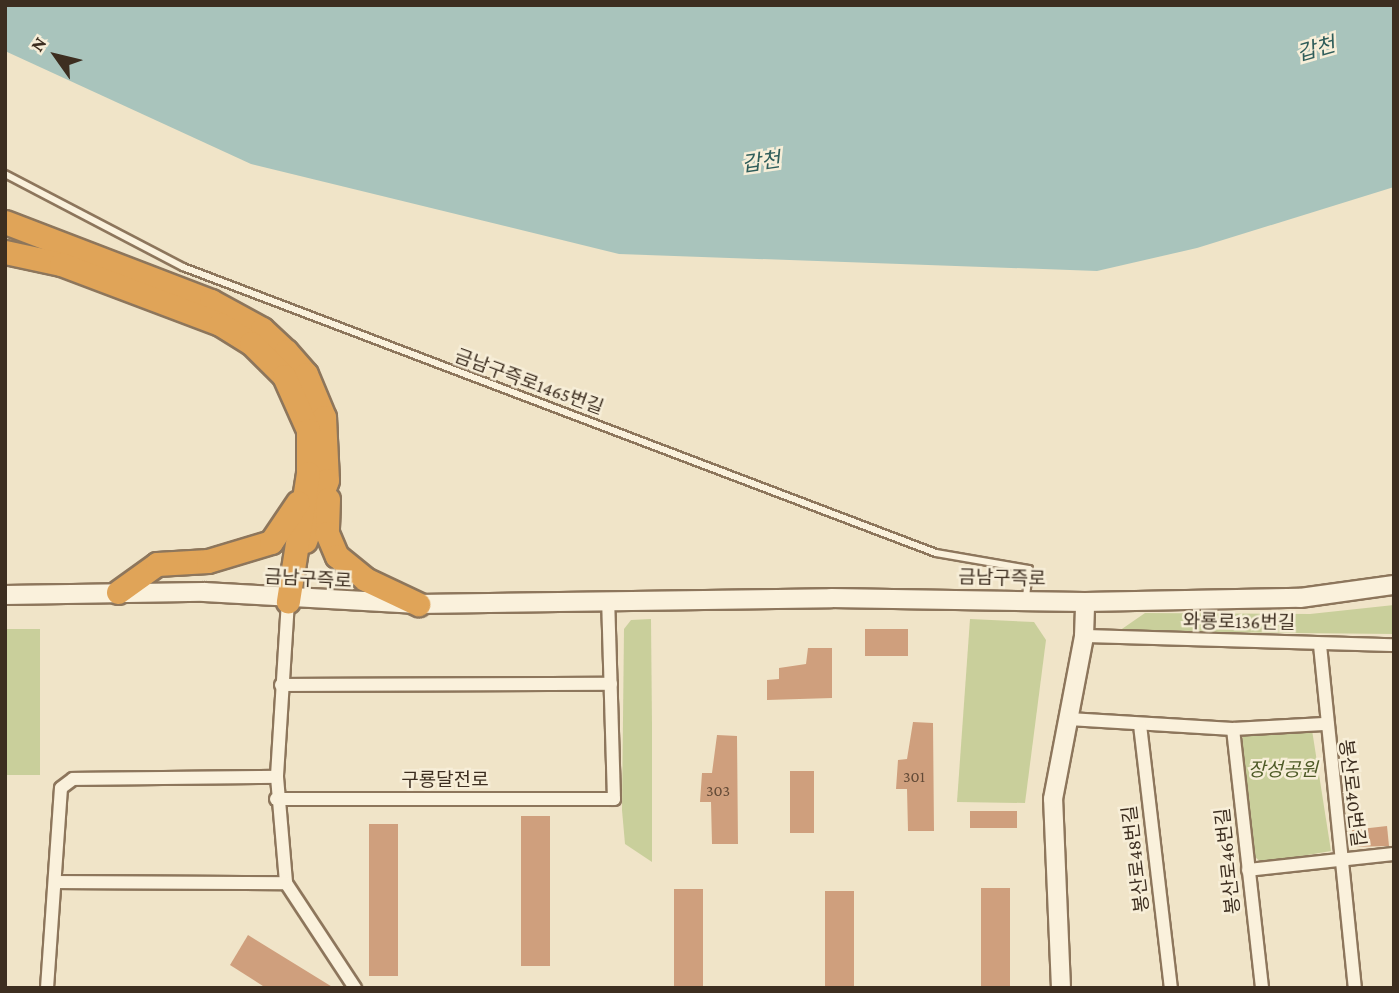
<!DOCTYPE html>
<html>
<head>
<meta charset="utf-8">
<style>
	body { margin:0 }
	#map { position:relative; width:1399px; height:993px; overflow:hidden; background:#f0e4c8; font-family:"Crimson Pro","Noto Sans KR",serif }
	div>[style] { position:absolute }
	.green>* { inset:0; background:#c9cf9b; transform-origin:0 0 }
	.water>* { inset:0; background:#a9c4bc }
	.building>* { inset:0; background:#cf9f7d; transform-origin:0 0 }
	.roads { filter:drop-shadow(2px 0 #8d765c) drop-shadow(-2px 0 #8d765c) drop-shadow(0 2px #8d765c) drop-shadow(0 -2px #8d765c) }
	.lane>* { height:6px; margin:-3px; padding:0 3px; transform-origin:3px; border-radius:3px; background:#faf1dc }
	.street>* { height:12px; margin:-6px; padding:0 6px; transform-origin:6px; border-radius:6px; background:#faf1dc }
	.secondary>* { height:18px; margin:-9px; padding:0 9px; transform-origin:9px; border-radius:9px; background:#faf1dc }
	.highway>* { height:23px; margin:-11.5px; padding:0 11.5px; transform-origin:11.5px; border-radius:11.5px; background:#e0a458 }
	span { translate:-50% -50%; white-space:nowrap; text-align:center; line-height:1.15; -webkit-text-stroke:5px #f7eed8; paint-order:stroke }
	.number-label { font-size:16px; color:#624a37 }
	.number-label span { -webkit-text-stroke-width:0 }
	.street-label { font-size:19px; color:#3d2e20 }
	.park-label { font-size:19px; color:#4d5a26; font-style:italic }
	.water-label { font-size:21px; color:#2f5d5a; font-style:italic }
	.frame { position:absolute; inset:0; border:7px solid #3d2e20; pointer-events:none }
	.north { position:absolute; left:21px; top:21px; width:70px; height:70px; -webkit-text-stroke:5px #f7eed8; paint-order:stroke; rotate:304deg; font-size:19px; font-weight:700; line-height:28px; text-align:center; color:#3d2e20 }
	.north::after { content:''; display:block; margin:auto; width:24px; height:32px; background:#3d2e20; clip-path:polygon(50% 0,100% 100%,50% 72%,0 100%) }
</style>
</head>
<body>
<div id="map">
	<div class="green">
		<div style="clip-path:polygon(1394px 605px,1394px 634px,1119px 631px,1145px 613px,1310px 614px)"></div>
		<div style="clip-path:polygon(651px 619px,652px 725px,652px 862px,625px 844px,622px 810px,624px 629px,631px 620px)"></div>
		<div style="clip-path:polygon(970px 619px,1034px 622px,1046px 640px,1025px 803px,957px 802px)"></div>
		<div style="left:5px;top:629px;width:35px;height:146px"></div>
		<div style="clip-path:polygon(1312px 730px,1331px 851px,1262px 863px,1255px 857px,1240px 740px,1246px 734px)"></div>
	</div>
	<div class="water">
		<div style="clip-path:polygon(5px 5px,1394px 5px,1394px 187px,1197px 248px,1097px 271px,619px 254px,251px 164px,5px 51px)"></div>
	</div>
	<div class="building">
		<div style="left:865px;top:629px;width:43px;height:27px"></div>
		<div style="clip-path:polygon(808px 648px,832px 648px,832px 698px,767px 700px,767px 680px,779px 679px,779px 668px,806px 664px)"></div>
		<div style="clip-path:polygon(913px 722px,933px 723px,934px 831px,908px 831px,907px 789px,896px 789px,898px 760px,907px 759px)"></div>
		<div style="clip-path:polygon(717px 735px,737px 736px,738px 844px,712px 844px,711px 802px,700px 802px,702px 773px,712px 773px)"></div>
		<div style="left:814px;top:771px;width:62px;height:24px;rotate:90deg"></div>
		<div style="left:970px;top:811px;width:47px;height:17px"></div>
		<div style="left:550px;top:816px;width:150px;height:29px;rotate:90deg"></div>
		<div style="left:369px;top:824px;width:29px;height:152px"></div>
		<div style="clip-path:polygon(1387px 826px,1389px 846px,1351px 847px,1352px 830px)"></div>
		<div style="left:981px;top:888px;width:29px;height:100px"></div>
		<div style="left:703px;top:889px;width:99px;height:29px;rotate:90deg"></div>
		<div style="left:854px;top:891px;width:97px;height:29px;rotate:90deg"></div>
		<div style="clip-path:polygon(248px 935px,334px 988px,266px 988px,230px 965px)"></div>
	</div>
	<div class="roads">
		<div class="lane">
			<div style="left:5px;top:174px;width:201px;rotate:27.6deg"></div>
			<div style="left:183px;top:267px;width:805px;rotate:20.8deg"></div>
			<div style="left:936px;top:553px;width:94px;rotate:9.8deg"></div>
			<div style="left:1029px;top:569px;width:30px;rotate:96deg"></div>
		</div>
		<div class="street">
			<div style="left:288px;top:601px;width:176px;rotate:93.6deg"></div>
			<div style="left:277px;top:777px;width:106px;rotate:85.1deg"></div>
			<div style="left:286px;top:883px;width:126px;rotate:56.7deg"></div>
			<div style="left:1084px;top:636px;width:310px;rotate:1.7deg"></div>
			<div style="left:1320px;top:645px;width:345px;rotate:84.2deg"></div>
			<div style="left:281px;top:685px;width:330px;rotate:-0.2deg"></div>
			<div style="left:1069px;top:719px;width:164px;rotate:3.5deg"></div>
			<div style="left:1233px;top:729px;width:91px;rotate:-3.1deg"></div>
			<div style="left:1140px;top:725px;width:265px;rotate:83.3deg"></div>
			<div style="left:1233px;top:729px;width:261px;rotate:83.6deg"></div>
			<div style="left:276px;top:799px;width:338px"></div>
			<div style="left:614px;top:799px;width:198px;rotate:-91.7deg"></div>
			<div style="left:1248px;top:870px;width:147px;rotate:-6.3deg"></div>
			<div style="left:57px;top:882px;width:229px;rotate:0.3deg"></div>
			<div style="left:47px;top:988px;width:200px;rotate:-86deg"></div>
			<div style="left:61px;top:788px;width:15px;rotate:-37deg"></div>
			<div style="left:73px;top:779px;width:204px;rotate:-0.6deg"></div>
		</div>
		<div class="secondary">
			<div style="left:5px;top:595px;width:199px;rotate:-0.9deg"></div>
			<div style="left:204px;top:592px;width:214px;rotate:3.2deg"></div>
			<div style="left:418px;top:604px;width:413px;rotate:-0.8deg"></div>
			<div style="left:831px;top:598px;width:254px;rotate:0.9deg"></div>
			<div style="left:1085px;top:602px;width:215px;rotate:-1.1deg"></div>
			<div style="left:1300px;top:598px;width:95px;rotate:-7.9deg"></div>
			<div style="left:1061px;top:988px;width:189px;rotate:-92.4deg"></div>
			<div style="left:1053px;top:799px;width:166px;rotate:-79.2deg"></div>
			<div style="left:1084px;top:636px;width:34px;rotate:-88deg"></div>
		</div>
		<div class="highway">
			<div style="left:5px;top:222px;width:221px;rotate:21deg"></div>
			<div style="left:211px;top:301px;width:58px;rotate:28.8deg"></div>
			<div style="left:262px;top:329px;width:33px;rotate:43deg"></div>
			<div style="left:286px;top:351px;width:30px;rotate:49deg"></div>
			<div style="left:306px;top:374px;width:47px;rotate:67.3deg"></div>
			<div style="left:324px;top:417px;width:63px;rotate:87.3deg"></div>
			<div style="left:327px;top:480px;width:65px;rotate:109.8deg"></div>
			<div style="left:5px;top:252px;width:57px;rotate:12.1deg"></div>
			<div style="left:61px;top:264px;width:170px;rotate:20.7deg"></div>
			<div style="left:220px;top:324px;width:36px;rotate:32deg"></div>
			<div style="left:251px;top:343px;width:47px;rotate:45deg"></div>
			<div style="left:284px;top:376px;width:59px;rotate:66deg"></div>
			<div style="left:308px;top:430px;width:43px;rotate:90deg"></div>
			<div style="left:308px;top:473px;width:130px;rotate:98.9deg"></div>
			<div style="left:328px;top:499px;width:34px;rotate:92deg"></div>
			<div style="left:327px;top:533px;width:25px;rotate:67deg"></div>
			<div style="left:337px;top:556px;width:36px;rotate:39deg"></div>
			<div style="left:365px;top:579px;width:59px;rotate:25.3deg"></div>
			<div style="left:118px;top:592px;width:48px;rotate:-35.7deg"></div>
			<div style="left:157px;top:564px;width:51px;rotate:-3.4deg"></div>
			<div style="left:208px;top:561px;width:66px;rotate:-16.8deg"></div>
			<div style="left:271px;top:542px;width:48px;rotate:-56deg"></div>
		</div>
	</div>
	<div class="number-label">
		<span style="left:914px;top:777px">301</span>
		<span style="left:718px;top:791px">303</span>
	</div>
	<div class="street-label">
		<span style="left:529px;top:382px;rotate:20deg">금남구즉로1465번길</span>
		<span style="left:1002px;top:578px;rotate:1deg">금남구즉로</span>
		<span style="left:308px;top:579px;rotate:3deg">금남구즉로</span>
		<span style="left:1239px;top:622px;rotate:1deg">와룡로136번길</span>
		<span style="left:445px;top:780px">구룡달전로</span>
		<span style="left:1352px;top:793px;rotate:83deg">봉산로40번길</span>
		<span style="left:1136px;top:859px;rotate:-97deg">봉산로48번길</span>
		<span style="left:1228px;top:861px;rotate:-96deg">봉산로46번길</span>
	</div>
	<div class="park-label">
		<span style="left:1283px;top:770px">장성공원</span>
	</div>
	<div class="water-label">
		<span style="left:1316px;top:49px;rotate:-16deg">갑천</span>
		<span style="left:761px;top:162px;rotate:-8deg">갑천</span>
	</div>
	<div class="frame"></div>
	<div class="north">N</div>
</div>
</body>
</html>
